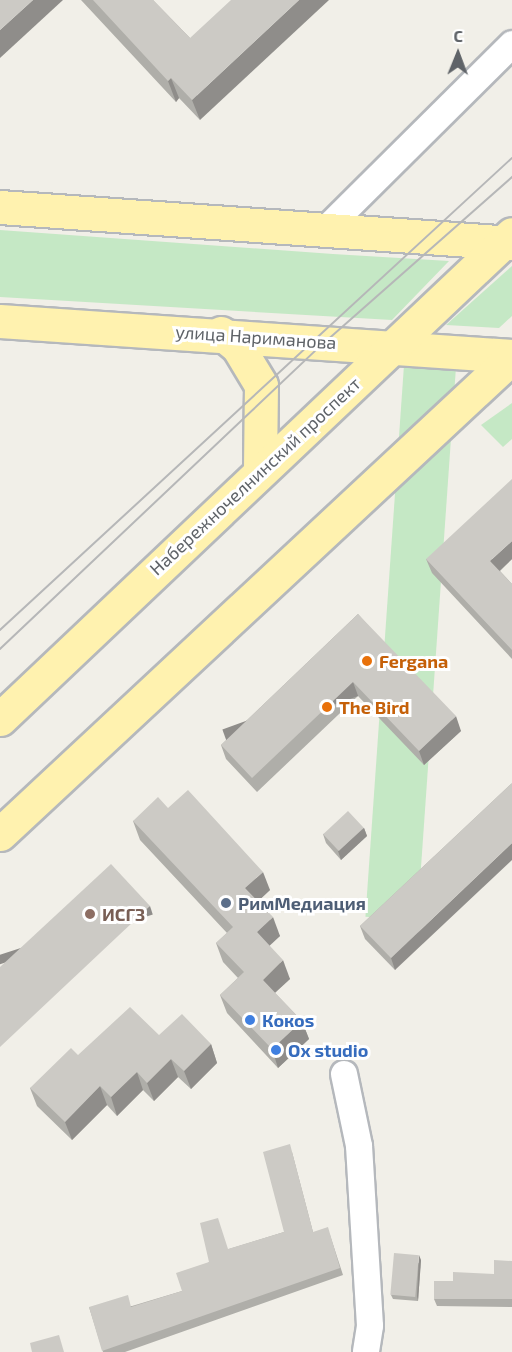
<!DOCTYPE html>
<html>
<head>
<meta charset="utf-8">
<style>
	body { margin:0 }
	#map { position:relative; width:512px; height:1352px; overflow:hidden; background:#f1efe8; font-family:"Exo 2",sans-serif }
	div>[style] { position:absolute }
	.green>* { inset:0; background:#c5e8c5; transform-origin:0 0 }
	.roads { filter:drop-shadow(2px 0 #b5b8bc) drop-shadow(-2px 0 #b5b8bc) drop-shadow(0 2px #b5b8bc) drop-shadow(0 -2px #b5b8bc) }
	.minor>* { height:26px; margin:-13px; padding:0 13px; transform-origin:13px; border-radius:13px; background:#fff }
	.major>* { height:33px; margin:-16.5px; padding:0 16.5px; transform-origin:16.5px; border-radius:16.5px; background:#fff2af }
	.tram>* { height:1.5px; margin:-0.75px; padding:0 0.75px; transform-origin:0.75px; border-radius:0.75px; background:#b6b7b8 }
	.wall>* { inset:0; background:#afaea9 }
	.shaded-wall>* { inset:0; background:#8f8d8a; transform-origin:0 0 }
	.building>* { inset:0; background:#cccac5; transform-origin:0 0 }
	.dots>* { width:16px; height:16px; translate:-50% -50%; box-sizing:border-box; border:3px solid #fff; border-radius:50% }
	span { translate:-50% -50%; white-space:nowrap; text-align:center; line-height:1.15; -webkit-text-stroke:6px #fff; paint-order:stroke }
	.street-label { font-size:18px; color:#5f6368 }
	.food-label { font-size:18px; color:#c56008; font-weight:700 }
	.left { translate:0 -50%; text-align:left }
	.service-label { font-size:18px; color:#4e5e75; font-weight:700 }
	.education-label { font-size:18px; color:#785e54; font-weight:700 }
	.shop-label { font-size:18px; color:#366cbe; font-weight:700 }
	.north { position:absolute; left:428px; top:24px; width:60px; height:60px; -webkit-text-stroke:4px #fff; paint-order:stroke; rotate:1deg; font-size:16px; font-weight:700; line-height:24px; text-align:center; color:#5f6368 }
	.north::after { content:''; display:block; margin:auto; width:21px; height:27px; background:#5f6368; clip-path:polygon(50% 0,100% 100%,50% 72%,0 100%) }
</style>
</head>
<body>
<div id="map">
	<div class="green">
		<div style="clip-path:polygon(0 230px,333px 254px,449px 261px,392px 320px,0 297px)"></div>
		<div style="clip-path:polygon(512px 266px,512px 316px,499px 328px,446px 325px)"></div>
		<div style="left:404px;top:365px;width:52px;height:553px;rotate:4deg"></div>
		<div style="clip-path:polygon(512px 403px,512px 439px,503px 447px,481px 425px)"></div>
	</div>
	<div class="roads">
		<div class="minor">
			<div style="left:327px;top:228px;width:261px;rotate:-44.8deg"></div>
			<div style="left:344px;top:1074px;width:74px;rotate:78.2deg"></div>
			<div style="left:359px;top:1146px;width:180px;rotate:86.5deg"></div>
			<div style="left:370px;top:1326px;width:26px;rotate:99deg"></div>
		</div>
		<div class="major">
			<div style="left:0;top:207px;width:513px;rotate:4.02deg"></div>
			<div style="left:0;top:321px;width:513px;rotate:3.91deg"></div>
			<div style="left:221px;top:333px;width:22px;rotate:39deg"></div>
			<div style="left:238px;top:347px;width:44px;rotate:58.8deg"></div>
			<div style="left:261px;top:385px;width:83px;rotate:90.7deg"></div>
			<div style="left:0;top:719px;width:705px;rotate:-43.45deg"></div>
			<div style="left:0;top:834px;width:700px;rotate:-42.97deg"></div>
		</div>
	</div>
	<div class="tram">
		<div style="left:0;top:630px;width:696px;rotate:-42.67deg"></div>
		<div style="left:0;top:649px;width:446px;rotate:-43.4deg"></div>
		<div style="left:324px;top:343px;width:251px;rotate:-41.4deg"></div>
	</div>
	<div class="wall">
		<div style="clip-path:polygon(81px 0,153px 0,190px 38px,200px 120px,179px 98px,176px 102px)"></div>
		<div style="clip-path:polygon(426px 559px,512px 559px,500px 571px,512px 584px,512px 659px,432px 573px)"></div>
		<div style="clip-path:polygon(358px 614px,461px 731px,424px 765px,358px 696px,257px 792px,226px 759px,221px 745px)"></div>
		<div style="clip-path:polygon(512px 783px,395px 970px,365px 939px,360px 926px)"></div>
		<div style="clip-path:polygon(168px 808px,270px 890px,258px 901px,280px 936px,269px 945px,290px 979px,275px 993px,302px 1021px,309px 1039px,278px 1068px,227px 1013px,220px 995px,238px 978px,223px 962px,216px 943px,227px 933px,140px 840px,133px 821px)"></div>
		<div style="clip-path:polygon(364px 828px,367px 836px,341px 860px,326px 843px,323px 834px)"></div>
		<div style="clip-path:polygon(159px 1035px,211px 1044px,217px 1063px,191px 1089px,178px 1077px,154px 1101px,143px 1090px,117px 1116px,107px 1105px,72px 1140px,37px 1106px,30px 1088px)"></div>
		<div style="clip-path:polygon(292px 1152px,313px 1232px,330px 1235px,343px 1275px,125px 1352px,103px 1352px,89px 1307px,132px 1306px,182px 1291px,209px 1262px,229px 1249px,284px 1232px)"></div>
		<div style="clip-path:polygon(421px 1260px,418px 1301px,393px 1299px,391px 1295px)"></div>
		<div style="clip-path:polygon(512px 1261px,512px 1307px,437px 1306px,434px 1299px,453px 1281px,494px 1274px)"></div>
	</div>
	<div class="shaded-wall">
		<div style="clip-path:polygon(33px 0,63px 0,0 58px,0 30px)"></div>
		<div style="clip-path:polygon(299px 0,329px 0,200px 120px,192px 100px)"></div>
		<div style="clip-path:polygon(171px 78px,179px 98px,176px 102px,168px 81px)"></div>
		<div style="clip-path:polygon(512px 541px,512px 559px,495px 575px,490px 561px)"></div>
		<div style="left:353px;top:682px;width:15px;height:139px;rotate:70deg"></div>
		<div style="clip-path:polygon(456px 716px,461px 731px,424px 765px,419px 751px)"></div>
		<div style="clip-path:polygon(364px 828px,367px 836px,341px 860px,338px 851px)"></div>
		<div style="clip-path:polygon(512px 843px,512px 860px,395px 970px,391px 958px)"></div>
		<div style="clip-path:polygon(263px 872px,270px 890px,252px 907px,245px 888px)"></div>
		<div style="left:150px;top:906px;width:9px;height:206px;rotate:72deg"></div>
		<div style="clip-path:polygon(273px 917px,280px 936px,264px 951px,257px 932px)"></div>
		<div style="clip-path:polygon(283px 960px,290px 979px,269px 998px,263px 980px)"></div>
		<div style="clip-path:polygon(302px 1021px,309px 1039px,278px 1068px,272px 1049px)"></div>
		<div style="clip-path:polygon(211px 1044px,217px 1063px,191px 1089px,184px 1071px)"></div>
		<div style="clip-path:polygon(171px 1059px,178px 1077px,154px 1101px,147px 1083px)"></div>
		<div style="clip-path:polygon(137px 1072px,143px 1090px,117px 1116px,111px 1097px)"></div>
		<div style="clip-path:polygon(100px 1086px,107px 1105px,72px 1140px,65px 1122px)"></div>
		<div style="clip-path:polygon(419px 1255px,421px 1260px,418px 1301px,417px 1296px)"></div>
	</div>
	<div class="building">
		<div style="clip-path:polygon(0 0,33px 0,0 30px)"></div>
		<div style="clip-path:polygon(93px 0,153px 0,190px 38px,231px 0,299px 0,192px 100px,171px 78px,168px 81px)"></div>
		<div style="clip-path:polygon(512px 479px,512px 541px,490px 561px,512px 584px,512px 650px,426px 559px)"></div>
		<div style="clip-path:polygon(358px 614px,456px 716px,419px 751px,353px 682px,252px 778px,221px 745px)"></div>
		<div style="clip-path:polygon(512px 783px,512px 843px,391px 958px,360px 926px)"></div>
		<div style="clip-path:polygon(188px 790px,263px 872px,245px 888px,273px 917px,257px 932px,283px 960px,263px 980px,302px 1021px,272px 1049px,220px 995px,244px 972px,216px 943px,233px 927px,133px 821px,158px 797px,168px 808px)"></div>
		<div style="left:348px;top:811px;width:23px;height:34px;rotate:47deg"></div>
		<div style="clip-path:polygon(111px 864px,150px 906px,0 1047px,0 967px)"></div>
		<div style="clip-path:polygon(130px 1007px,159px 1035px,182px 1014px,211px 1044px,184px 1071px,171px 1059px,147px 1083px,137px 1072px,111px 1097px,100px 1086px,65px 1122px,30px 1088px,71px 1048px,78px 1055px)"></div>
		<div style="clip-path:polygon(290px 1144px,313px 1232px,328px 1227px,340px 1268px,102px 1351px,89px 1307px,128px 1295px,131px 1307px,182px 1291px,176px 1273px,209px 1262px,200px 1223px,218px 1218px,228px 1249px,284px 1232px,263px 1152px)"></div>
		<div style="left:394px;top:1253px;width:25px;height:42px;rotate:5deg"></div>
		<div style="clip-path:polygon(494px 1260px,512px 1261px,512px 1299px,434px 1299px,434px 1281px,453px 1281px,453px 1272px,494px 1274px)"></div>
		<div style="clip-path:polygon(59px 1335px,64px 1352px,32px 1352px,30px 1343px)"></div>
	</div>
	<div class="dots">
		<div style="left:367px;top:661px;background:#e8710a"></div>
		<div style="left:327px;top:707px;background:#e8710a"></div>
		<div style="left:226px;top:903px;background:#5c6f8a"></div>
		<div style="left:90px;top:914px;background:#8d6e63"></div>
		<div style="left:250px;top:1020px;background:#3f7fe0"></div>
		<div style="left:276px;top:1050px;background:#3f7fe0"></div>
	</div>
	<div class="street-label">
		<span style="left:256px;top:337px;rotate:4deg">улица Нариманова</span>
		<span style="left:255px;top:476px;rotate:-43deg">Набережночелнинский проспект</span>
	</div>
	<div class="food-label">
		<span class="left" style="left:379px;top:661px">Fergana</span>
		<span class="left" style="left:339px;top:707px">The Bird</span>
	</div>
	<div class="service-label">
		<span class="left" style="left:238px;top:903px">РимМедиация</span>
	</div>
	<div class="education-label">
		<span class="left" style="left:102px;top:914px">ИСГЗ</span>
	</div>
	<div class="shop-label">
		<span class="left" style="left:262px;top:1020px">Кокоs</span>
		<span class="left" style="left:288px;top:1050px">Ox studio</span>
	</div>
	<div class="north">С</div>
</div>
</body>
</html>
